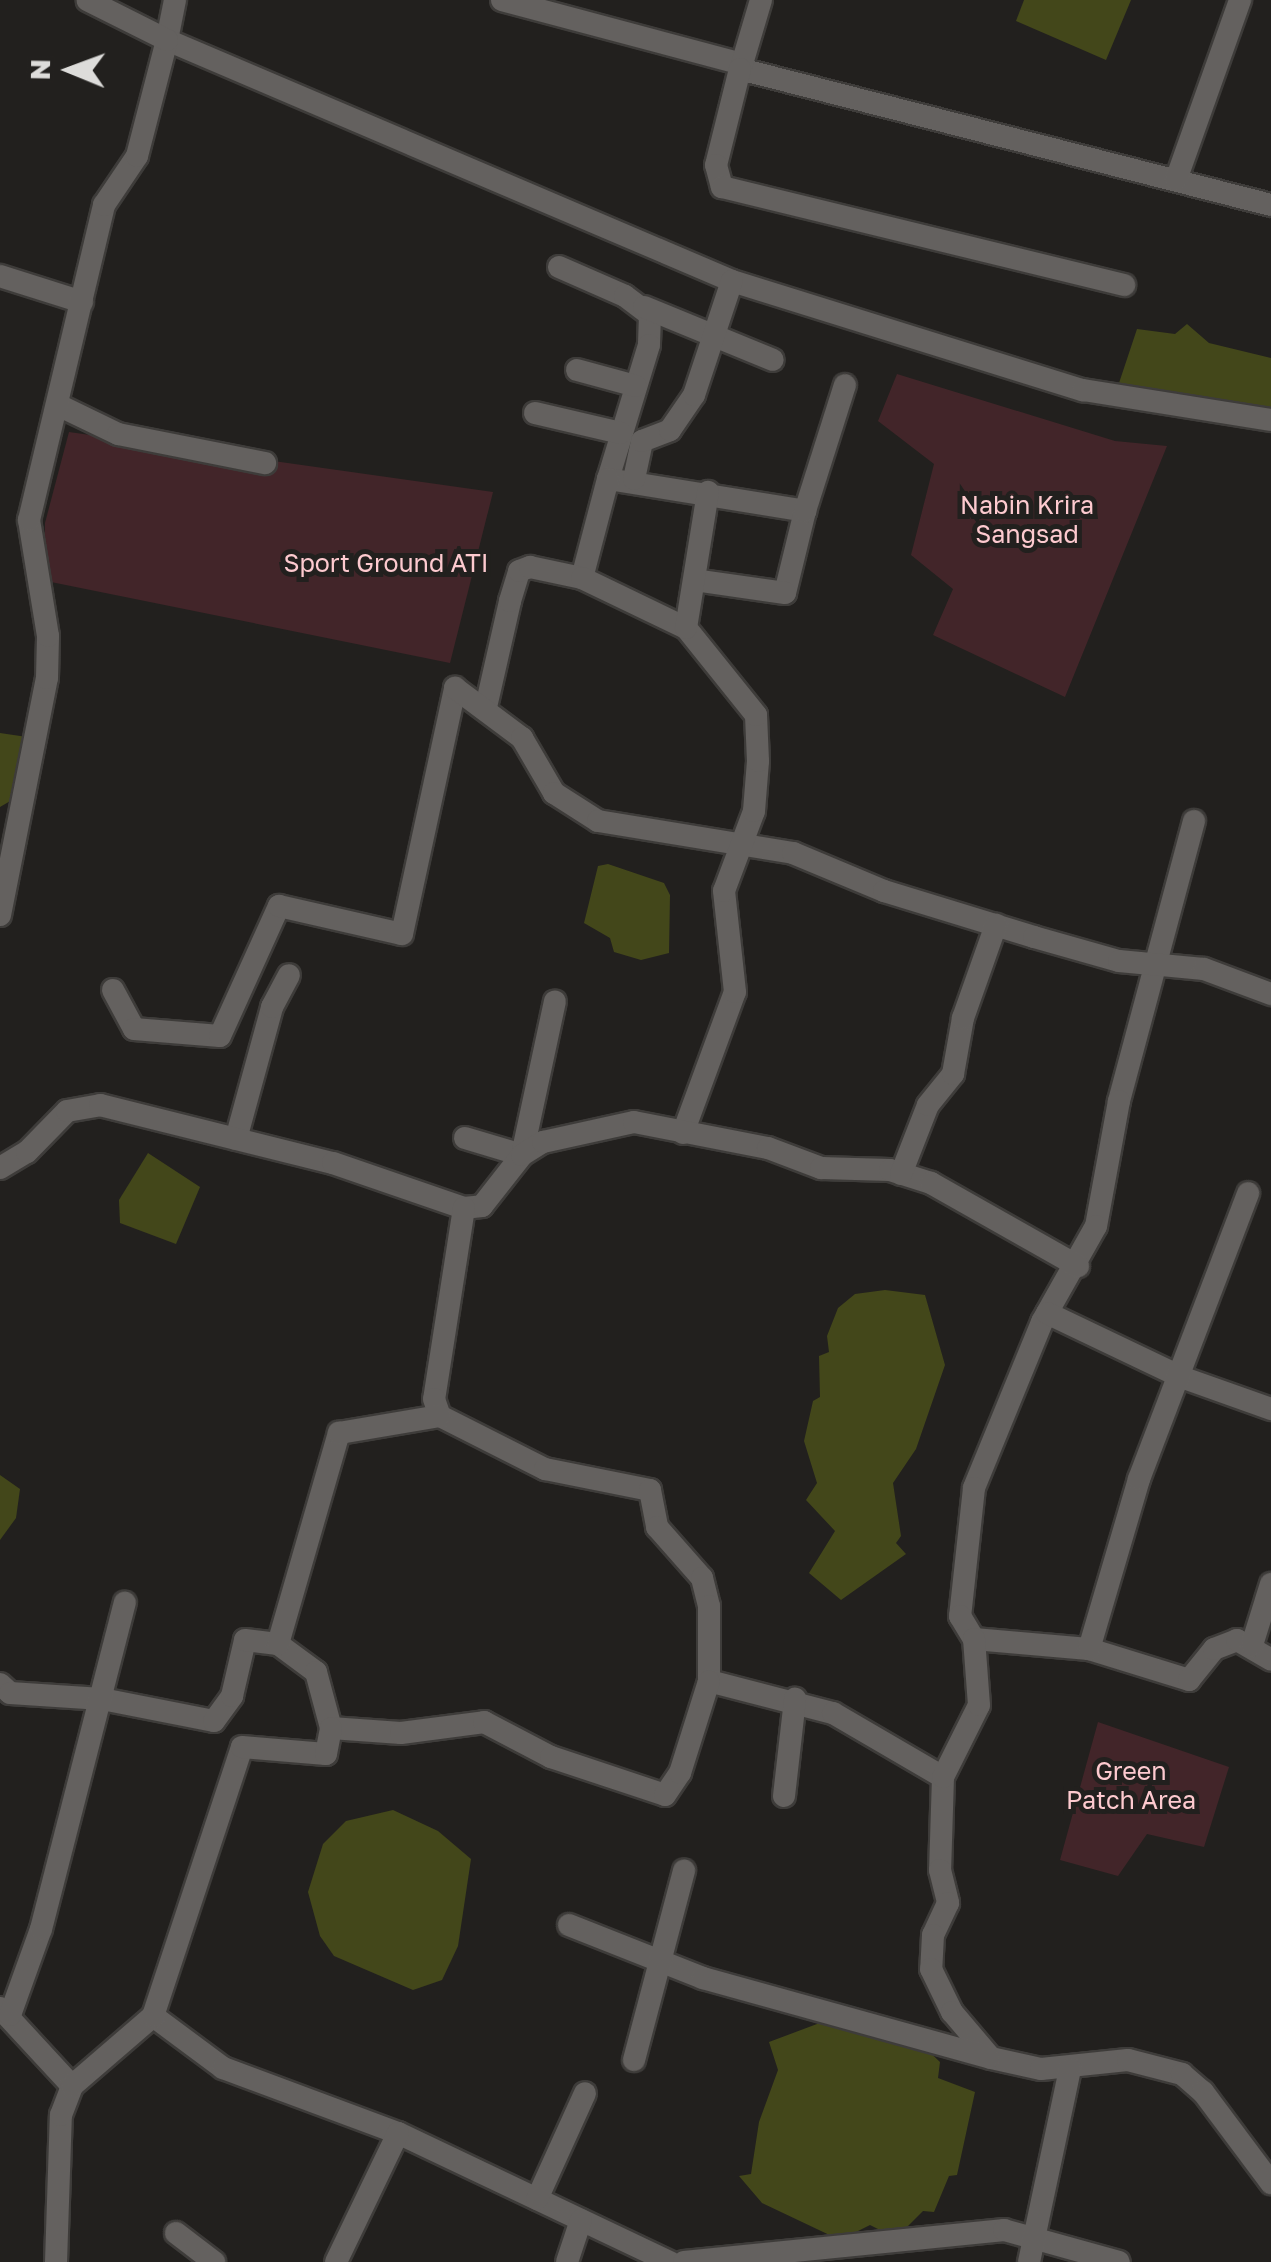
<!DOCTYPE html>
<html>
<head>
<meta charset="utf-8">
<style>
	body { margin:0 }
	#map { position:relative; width:1271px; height:2262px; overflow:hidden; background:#22201e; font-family:"Golos Text",sans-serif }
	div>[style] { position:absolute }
	.green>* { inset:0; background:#422529 }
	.water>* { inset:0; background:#43471a }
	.roads { filter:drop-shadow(2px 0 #3e3c3a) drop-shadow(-2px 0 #3e3c3a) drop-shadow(0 2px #3e3c3a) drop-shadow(0 -2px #3e3c3a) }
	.minor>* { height:22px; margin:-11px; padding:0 11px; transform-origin:11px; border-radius:11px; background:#64615f }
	span { translate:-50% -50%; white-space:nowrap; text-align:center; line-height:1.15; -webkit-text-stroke:10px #22201e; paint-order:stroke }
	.park-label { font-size:25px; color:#fdcacf }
	.north { position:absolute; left:20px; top:20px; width:100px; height:100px; -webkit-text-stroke:8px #22201e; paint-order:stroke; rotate:271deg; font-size:28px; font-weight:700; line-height:40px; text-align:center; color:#dddcda }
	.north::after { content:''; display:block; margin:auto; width:35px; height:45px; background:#dddcda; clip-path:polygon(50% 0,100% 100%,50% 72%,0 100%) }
</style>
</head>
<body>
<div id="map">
	<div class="green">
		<div style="clip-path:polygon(897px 374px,1115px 441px,1167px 446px,1065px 697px,933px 635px,953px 589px,911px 555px,934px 464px,878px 421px)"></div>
		<div style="clip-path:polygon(69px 432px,493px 492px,450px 663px,51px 582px,44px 575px,45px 523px)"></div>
		<div style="clip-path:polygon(1098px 1722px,1229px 1767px,1204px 1847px,1147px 1834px,1118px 1876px,1060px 1860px)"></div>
	</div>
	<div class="water">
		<div style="clip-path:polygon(1024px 0,1131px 0,1106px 60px,1016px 21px)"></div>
		<div style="clip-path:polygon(1187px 324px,1209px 343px,1271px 358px,1271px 416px,1119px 383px,1137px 329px,1175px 334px)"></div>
		<div style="clip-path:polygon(0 733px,27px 737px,12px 800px,0 807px)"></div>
		<div style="clip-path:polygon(608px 864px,664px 883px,670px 895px,669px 953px,641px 960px,614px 952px,610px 938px,584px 923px,598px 866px)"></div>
		<div style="clip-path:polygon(148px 1153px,200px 1187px,176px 1244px,120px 1223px,119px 1200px)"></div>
		<div style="clip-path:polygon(885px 1290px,925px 1295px,945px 1365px,916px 1449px,893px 1483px,901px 1536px,896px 1543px,906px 1554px,841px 1600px,809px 1573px,835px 1531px,806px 1500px,817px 1483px,804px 1441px,813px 1401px,820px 1397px,819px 1356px,829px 1352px,827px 1336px,838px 1308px,855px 1294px)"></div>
		<div style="clip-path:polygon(0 1475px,20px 1489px,16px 1518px,0 1540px)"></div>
		<div style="clip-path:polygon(393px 1810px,438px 1831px,471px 1859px,458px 1946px,442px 1980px,413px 1990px,334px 1956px,320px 1936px,308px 1892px,323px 1844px,346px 1821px)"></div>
		<div style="clip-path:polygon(833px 2018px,838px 2028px,852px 2022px,920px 2043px,940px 2062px,938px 2078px,975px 2092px,957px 2175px,949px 2176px,934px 2212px,923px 2211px,905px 2229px,886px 2233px,870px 2225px,840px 2240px,762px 2203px,739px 2176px,751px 2174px,759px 2122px,778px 2070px,769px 2042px)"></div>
	</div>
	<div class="roads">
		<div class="minor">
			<div style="left:175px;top:0;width:41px;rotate:101.3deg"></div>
			<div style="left:167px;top:40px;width:614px;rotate:23.1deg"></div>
			<div style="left:732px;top:281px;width:368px;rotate:17.3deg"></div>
			<div style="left:1083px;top:390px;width:190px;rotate:9.1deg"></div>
			<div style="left:502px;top:0;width:248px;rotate:14.9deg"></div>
			<div style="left:742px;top:64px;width:5px;rotate:112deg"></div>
			<div style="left:740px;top:69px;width:548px;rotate:14.37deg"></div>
			<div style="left:742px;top:64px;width:67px;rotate:-73.5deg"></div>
			<div style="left:740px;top:69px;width:99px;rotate:104deg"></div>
			<div style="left:716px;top:165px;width:23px;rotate:75deg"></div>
			<div style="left:722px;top:187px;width:414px;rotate:13.7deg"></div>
			<div style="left:1176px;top:180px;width:191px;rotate:-70.4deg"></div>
			<div style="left:559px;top:267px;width:72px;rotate:23.7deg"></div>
			<div style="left:625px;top:296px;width:31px;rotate:37deg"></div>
			<div style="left:650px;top:315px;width:30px;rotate:92deg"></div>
			<div style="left:649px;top:345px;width:140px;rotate:107deg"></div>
			<div style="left:608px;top:479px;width:200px;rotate:9.2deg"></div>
			<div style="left:805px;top:511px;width:84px;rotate:103.7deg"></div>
			<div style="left:785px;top:593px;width:91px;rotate:-171.8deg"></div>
			<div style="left:0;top:276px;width:86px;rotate:17.6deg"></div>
			<div style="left:644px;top:307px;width:139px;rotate:22.3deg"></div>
			<div style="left:577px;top:370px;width:61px;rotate:15.2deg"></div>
			<div style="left:58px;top:405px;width:67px;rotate:25.8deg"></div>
			<div style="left:118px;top:434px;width:150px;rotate:11.2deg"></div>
			<div style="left:535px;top:413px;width:88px;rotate:13.1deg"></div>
			<div style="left:634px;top:479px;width:39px;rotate:-78deg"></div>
			<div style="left:642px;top:441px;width:30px;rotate:-21deg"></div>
			<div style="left:670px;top:430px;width:42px;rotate:-55.6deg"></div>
			<div style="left:694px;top:395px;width:120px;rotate:-71.6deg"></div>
			<div style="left:805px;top:511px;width:132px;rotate:-72.4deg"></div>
			<div style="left:582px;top:578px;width:102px;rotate:-75.3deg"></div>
			<div style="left:486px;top:707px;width:109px;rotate:-77.2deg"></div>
			<div style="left:510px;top:601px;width:31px;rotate:-73deg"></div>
			<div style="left:519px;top:571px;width:12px;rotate:-20deg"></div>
			<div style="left:530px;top:567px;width:53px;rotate:11.9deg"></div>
			<div style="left:582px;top:578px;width:115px;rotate:25.7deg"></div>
			<div style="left:1194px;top:821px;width:290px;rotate:105deg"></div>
			<div style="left:1119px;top:1101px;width:127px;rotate:100.4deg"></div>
			<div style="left:1096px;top:1226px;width:110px;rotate:119.4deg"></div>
			<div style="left:1042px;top:1322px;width:179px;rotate:112.3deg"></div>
			<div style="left:974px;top:1488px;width:129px;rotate:96.2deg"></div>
			<div style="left:960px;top:1616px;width:27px;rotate:59deg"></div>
			<div style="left:974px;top:1639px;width:115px;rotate:5deg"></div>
			<div style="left:1089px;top:1649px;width:105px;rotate:17.2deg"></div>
			<div style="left:1189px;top:1680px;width:40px;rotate:-51deg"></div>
			<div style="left:1214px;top:1649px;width:25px;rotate:-21deg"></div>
			<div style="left:1237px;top:1640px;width:39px;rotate:30deg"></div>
			<div style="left:0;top:915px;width:242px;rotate:-78.8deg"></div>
			<div style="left:47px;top:678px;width:42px;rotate:-88.6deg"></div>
			<div style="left:48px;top:636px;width:118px;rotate:-99.3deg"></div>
			<div style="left:29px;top:520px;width:324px;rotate:-76.6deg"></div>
			<div style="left:104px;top:205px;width:59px;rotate:-56deg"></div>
			<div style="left:137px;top:156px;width:120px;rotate:-75.5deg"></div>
			<div style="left:167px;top:40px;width:89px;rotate:-153.4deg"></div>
			<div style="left:113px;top:990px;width:44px;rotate:61.7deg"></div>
			<div style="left:134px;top:1029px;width:86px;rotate:4.7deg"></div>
			<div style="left:220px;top:1036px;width:143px;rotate:-65.6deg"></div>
			<div style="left:279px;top:906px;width:126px;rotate:12.8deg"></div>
			<div style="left:402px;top:934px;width:252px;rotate:-77.8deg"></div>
			<div style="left:455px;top:688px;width:84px;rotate:36.7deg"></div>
			<div style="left:522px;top:738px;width:64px;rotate:59.8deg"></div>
			<div style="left:554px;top:793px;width:52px;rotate:32.5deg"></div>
			<div style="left:598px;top:821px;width:198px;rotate:9.3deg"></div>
			<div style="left:793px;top:853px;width:99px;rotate:22.7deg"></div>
			<div style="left:884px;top:891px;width:157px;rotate:17deg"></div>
			<div style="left:1034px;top:937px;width:88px;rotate:15.8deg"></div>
			<div style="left:1119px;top:961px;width:85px;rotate:5.4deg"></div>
			<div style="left:1204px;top:969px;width:72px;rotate:20.5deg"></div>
			<div style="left:683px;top:1133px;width:150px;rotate:-69.8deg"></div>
			<div style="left:735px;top:992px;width:102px;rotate:-96.2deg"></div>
			<div style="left:724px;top:891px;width:85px;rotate:-69.4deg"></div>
			<div style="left:754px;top:811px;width:50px;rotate:-85.4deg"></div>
			<div style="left:758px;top:761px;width:46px;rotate:-92.5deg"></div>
			<div style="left:756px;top:715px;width:112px;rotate:-128.8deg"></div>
			<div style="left:686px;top:628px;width:138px;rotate:-80.8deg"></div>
			<div style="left:465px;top:1138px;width:59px;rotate:16.6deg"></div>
			<div style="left:522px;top:1155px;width:157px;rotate:-77.9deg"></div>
			<div style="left:236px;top:1139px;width:137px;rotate:-74.7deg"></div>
			<div style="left:272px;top:1007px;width:36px;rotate:-62deg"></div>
			<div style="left:0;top:1168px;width:31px;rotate:-31deg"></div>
			<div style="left:27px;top:1152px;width:57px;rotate:-45.7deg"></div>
			<div style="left:67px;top:1111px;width:34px;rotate:-10deg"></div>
			<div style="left:100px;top:1105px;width:240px;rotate:14deg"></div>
			<div style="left:333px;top:1163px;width:139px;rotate:19deg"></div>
			<div style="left:464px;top:1208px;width:18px;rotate:-6deg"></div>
			<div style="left:482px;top:1206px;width:65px;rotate:-51.9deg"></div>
			<div style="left:522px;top:1155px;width:25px;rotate:-32deg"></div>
			<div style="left:543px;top:1142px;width:93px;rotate:-12.4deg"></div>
			<div style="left:634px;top:1122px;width:136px;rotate:11deg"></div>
			<div style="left:768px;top:1148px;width:57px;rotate:20.7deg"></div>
			<div style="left:821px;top:1168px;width:69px;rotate:1.7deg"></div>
			<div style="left:890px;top:1170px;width:43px;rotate:17.6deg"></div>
			<div style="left:931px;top:1183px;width:169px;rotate:29.5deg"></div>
			<div style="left:901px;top:1174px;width:74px;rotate:-68.6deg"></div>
			<div style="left:928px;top:1105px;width:40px;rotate:-51deg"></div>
			<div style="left:953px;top:1074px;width:57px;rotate:-79.9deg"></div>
			<div style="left:963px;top:1018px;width:99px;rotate:-70.5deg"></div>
			<div style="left:464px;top:1208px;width:193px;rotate:98.9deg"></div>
			<div style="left:434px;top:1399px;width:18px;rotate:71deg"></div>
			<div style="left:440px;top:1416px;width:118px;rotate:26.8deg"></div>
			<div style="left:545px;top:1469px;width:107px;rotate:11.3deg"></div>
			<div style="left:650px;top:1490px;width:38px;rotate:79deg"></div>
			<div style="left:657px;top:1527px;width:68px;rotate:48.6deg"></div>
			<div style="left:702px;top:1578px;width:29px;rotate:76deg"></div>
			<div style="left:709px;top:1606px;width:75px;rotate:90deg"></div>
			<div style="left:709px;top:1681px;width:128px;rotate:14.5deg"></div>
			<div style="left:833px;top:1713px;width:127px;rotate:30.2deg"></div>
			<div style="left:943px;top:1777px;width:93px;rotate:91.8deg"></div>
			<div style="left:940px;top:1870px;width:34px;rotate:76deg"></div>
			<div style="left:948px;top:1903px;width:35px;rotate:115deg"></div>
			<div style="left:933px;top:1935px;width:34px;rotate:93deg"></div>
			<div style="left:931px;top:1969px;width:48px;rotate:64deg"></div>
			<div style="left:952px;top:2012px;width:60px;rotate:49.7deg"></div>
			<div style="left:991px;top:2058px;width:51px;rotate:12.4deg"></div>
			<div style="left:1041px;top:2069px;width:87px;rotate:-5.9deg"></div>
			<div style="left:1128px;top:2060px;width:56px;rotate:14.5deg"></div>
			<div style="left:1182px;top:2074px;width:28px;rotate:41deg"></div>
			<div style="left:1203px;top:2092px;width:114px;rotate:53.2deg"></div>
			<div style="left:1047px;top:1313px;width:148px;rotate:25.5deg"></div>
			<div style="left:1181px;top:1377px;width:96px;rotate:19.6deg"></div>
			<div style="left:278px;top:1644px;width:47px;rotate:36.4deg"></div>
			<div style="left:316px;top:1672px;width:58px;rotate:75deg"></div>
			<div style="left:331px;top:1728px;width:70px;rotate:4.1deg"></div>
			<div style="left:401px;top:1733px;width:84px;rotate:-7.5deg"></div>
			<div style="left:484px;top:1722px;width:76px;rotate:27.6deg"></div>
			<div style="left:551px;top:1757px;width:120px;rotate:18.4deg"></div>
			<div style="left:665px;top:1795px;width:27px;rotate:-56deg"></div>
			<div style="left:680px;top:1773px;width:96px;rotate:-72.5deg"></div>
			<div style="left:1252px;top:1645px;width:64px;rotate:-72.7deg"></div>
			<div style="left:1089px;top:1649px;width:177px;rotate:-73.6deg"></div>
			<div style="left:1139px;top:1479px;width:306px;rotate:-69.1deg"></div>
			<div style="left:0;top:1684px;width:13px;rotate:42deg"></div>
			<div style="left:10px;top:1693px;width:92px;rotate:3.7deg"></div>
			<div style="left:102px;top:1699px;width:114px;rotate:11.1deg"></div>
			<div style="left:214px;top:1721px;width:31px;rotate:-54deg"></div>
			<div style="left:232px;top:1696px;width:57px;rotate:-76.9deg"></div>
			<div style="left:245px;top:1640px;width:33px;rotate:7deg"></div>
			<div style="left:278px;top:1644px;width:220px;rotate:-73.9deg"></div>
			<div style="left:339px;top:1433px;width:102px;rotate:-9.6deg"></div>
			<div style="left:943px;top:1777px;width:80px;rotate:-63.4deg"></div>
			<div style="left:979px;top:1705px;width:66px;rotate:-94.3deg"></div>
			<div style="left:784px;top:1796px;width:98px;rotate:-83.5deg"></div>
			<div style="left:569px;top:1925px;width:144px;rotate:21.6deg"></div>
			<div style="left:703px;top:1978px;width:296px;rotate:15.5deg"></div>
			<div style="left:0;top:2008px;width:106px;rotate:47.3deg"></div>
			<div style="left:10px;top:2015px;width:91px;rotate:-70.2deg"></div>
			<div style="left:41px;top:1929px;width:337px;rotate:-75.6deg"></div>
			<div style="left:153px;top:2016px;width:87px;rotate:36.6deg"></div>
			<div style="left:223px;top:2068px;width:187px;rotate:20.4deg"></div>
			<div style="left:398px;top:2133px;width:301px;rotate:25.4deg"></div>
			<div style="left:634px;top:2060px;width:196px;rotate:-75.2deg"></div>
			<div style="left:537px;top:2199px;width:116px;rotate:-65.6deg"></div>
			<div style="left:176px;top:2233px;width:48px;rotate:37.3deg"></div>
			<div style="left:56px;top:2262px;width:147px;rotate:-88.1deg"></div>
			<div style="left:61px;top:2115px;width:31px;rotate:-69deg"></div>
			<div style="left:72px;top:2086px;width:107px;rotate:-40.8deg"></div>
			<div style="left:153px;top:2016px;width:283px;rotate:-71.7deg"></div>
			<div style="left:242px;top:1747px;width:84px;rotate:4.8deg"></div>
			<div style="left:326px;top:1754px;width:26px;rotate:-79deg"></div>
			<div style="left:336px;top:2262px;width:143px;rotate:-64.3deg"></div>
			<div style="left:567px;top:2262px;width:44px;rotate:-71.6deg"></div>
			<div style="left:684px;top:2262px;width:322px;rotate:-5.7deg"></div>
			<div style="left:1004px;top:2230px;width:119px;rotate:15.5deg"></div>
			<div style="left:1029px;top:2262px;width:197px;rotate:-78deg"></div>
		</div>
	</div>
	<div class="park-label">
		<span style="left:1027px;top:520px">Nabin Krira<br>Sangsad</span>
		<span style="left:386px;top:563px">Sport Ground ATI</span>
		<span style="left:1131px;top:1786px">Green<br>Patch Area</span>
	</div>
	<div class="north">N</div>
</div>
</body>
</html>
